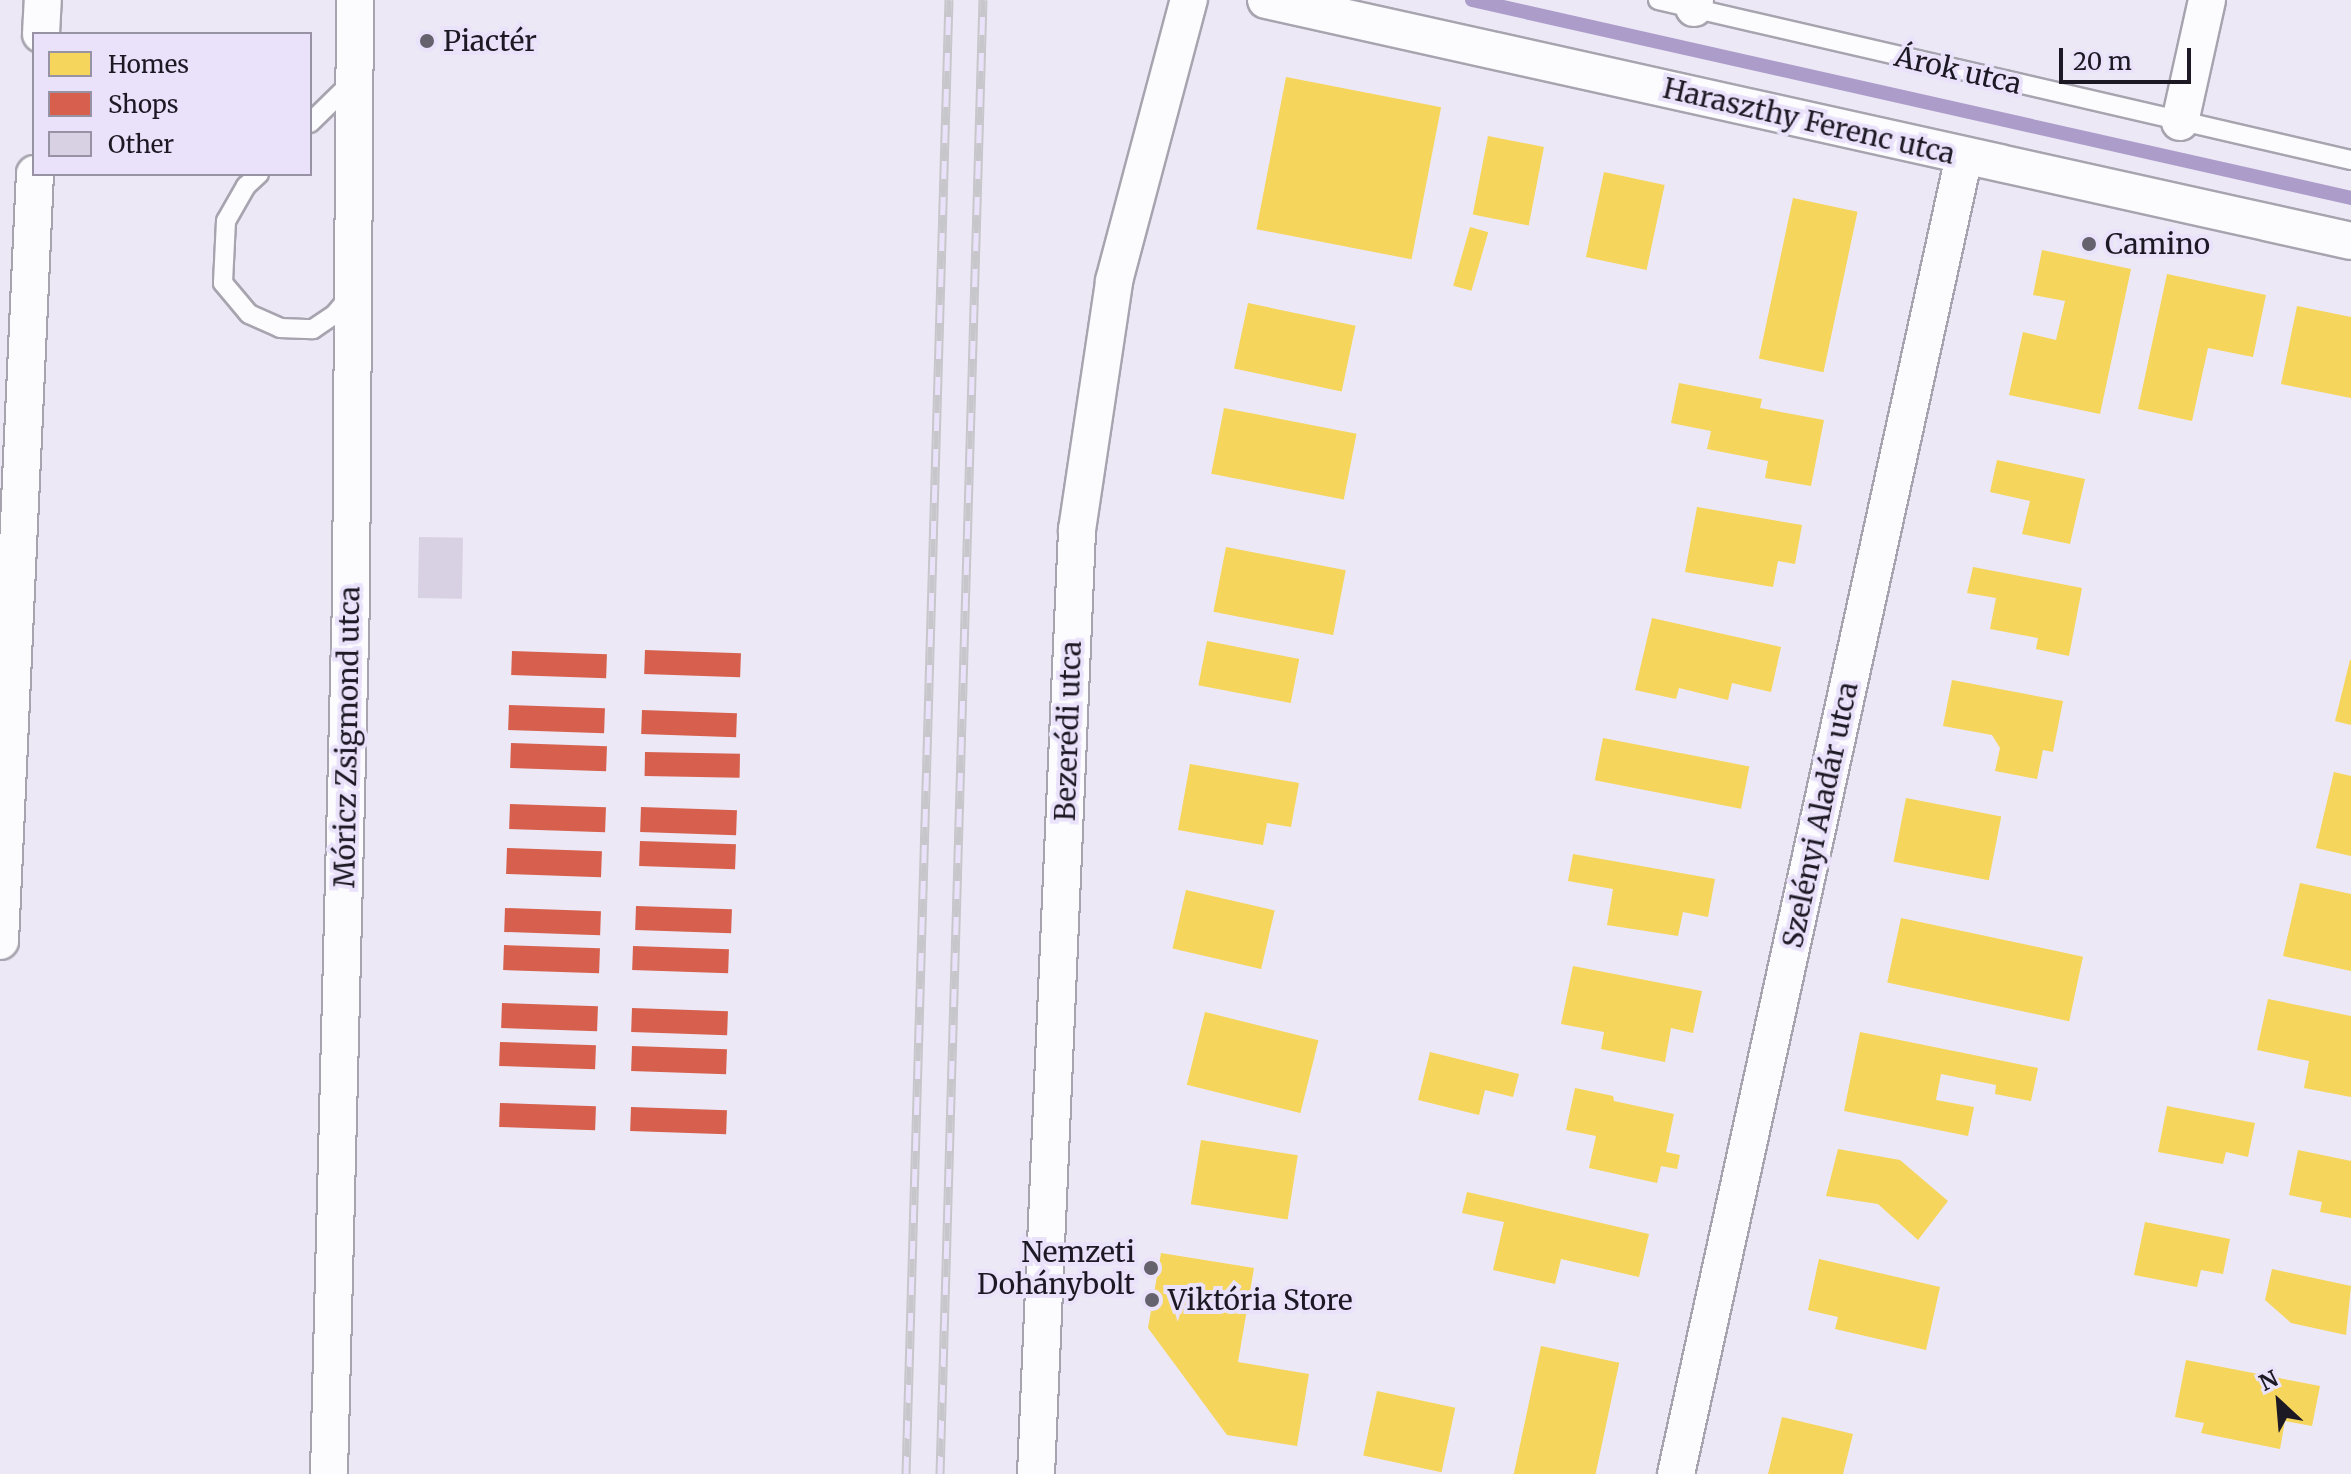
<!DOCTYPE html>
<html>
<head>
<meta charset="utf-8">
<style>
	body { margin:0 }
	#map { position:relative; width:2351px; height:1474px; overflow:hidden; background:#ece8f5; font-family:Merriweather,serif }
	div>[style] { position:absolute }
	.homes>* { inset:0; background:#f6d55c; transform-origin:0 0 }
	.shops>* { inset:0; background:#d6604d; transform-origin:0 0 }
	.stream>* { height:14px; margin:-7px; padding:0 7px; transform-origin:7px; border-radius:7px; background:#ac9cca }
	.building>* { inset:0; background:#d7d1e3; transform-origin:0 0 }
	.roads { filter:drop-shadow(2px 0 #a7a4af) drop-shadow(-2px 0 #a7a4af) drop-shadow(0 2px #a7a4af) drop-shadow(0 -2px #a7a4af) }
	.lane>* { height:18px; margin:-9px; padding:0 9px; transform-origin:9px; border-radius:9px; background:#fcfcfe }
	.street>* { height:36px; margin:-18px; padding:0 18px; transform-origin:18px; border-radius:18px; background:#fcfcfe }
	.rail>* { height:9px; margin-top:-4.5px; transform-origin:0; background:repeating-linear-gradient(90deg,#eae2fb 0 18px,#c7c6ca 0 36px); box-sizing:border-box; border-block:2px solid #c7c6ca }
	.dots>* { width:22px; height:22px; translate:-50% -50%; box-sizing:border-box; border:4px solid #eae2fb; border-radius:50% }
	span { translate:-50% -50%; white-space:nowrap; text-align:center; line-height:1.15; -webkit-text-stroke:8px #eae2fb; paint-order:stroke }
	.poi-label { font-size:28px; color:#1d1924 }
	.left { translate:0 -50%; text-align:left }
	.right { translate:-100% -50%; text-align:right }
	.street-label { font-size:28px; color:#1d1924 }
	.legend { position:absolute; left:32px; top:32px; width:280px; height:144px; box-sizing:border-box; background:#eae2fb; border:2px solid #9892a5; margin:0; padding:10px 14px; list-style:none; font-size:24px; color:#1d1924 }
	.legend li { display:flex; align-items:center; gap:16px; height:40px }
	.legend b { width:40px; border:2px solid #9892a5 }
	.north { position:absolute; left:2239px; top:1362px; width:80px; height:80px; -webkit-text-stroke:6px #eae2fb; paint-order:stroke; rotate:334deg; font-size:22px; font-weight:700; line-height:32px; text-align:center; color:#1d1924 }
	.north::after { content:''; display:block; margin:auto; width:28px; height:36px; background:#1d1924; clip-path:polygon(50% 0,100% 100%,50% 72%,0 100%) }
	.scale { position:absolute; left:2059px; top:48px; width:132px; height:36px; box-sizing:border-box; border:4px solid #1d1924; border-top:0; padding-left:10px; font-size:24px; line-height:28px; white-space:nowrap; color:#1d1924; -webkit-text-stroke:6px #eae2fb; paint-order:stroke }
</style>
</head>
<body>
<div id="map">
	<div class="homes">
		<div style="left:1286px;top:77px;width:158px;height:155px;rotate:11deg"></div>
		<div style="left:1488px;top:136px;width:57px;height:80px;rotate:11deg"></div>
		<div style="left:1604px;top:172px;width:62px;height:87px;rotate:12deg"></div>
		<div style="left:1793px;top:198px;width:66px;height:164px;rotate:12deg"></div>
		<div style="left:1470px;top:227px;width:19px;height:61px;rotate:16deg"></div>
		<div style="clip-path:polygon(2042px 250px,2131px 269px,2100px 414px,2009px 395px,2023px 332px,2056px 340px,2065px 301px,2033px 295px)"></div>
		<div style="clip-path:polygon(2167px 274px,2266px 295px,2253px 357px,2208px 348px,2192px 421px,2138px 409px)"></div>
		<div style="left:1248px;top:303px;width:110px;height:67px;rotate:12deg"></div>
		<div style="clip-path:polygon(2297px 306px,2351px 317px,2351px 398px,2281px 384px)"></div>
		<div style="clip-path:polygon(1679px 383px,1762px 399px,1760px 408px,1824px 420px,1811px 486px,1765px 478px,1768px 461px,1707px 449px,1711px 431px,1671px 423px)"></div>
		<div style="left:1224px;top:408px;width:135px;height:67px;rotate:11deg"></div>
		<div style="clip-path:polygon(1997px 460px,2085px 479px,2070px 544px,2022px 534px,2030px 501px,1990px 492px)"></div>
		<div style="clip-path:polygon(1697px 507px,1802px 525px,1795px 564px,1778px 561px,1773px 587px,1685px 572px)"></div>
		<div style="left:1226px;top:547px;width:122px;height:66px;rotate:11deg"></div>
		<div style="clip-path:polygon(1973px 567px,2082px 588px,2069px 656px,2036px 649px,2038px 638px,1990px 629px,1996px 598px,1967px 593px)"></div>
		<div style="clip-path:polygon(1652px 618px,1781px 647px,1771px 692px,1732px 683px,1728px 700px,1679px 688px,1676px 699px,1635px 690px)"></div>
		<div style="left:1207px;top:641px;width:94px;height:45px;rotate:11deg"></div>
		<div style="clip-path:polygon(2350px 660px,2351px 660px,2351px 725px,2335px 721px)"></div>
		<div style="clip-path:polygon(1952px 680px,2063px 701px,2053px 752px,2043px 750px,2037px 779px,1995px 771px,2000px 748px,1992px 735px,1943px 726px)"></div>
		<div style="left:1603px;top:738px;width:149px;height:43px;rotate:11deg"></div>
		<div style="clip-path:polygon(1190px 764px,1299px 783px,1291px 827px,1267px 823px,1263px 845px,1178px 830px)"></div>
		<div style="clip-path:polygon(2334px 772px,2351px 776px,2351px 856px,2316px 848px)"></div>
		<div style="left:1906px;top:798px;width:97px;height:65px;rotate:11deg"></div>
		<div style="clip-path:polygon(1573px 854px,1715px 879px,1708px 917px,1683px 912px,1678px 936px,1607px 925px,1613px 889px,1568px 881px)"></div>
		<div style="clip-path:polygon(2300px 883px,2351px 894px,2351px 971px,2283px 956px)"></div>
		<div style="left:1186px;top:890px;width:91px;height:60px;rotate:13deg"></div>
		<div style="left:1901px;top:918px;width:186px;height:66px;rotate:12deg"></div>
		<div style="clip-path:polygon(1573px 966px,1702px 991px,1693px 1033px,1671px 1028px,1665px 1062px,1601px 1049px,1604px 1032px,1561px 1024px)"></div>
		<div style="clip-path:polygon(2268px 999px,2351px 1016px,2351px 1097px,2304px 1088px,2309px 1061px,2257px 1050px)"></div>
		<div style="left:1205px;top:1012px;width:117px;height:75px;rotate:14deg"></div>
		<div style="clip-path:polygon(1860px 1032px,2038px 1068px,2031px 1101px,1995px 1094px,1996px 1085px,1941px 1074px,1936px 1100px,1974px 1107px,1968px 1136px,1844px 1111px)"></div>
		<div style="clip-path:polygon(1430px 1052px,1519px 1074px,1513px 1097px,1485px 1090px,1479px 1115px,1418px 1100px)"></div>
		<div style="clip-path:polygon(1575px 1088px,1613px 1096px,1614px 1101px,1674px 1114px,1666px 1152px,1680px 1155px,1677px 1169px,1661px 1166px,1657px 1183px,1589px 1168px,1596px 1136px,1566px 1130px)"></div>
		<div style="clip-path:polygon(2167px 1106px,2255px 1123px,2248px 1157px,2226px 1152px,2223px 1164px,2158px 1152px)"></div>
		<div style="left:1201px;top:1140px;width:98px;height:65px;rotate:9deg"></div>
		<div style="clip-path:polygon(1838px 1149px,1900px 1160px,1948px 1201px,1918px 1240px,1878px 1204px,1826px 1196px)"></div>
		<div style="clip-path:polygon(2298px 1150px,2351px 1161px,2351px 1218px,2320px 1212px,2322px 1202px,2289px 1195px)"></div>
		<div style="clip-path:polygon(1467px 1192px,1649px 1234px,1639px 1277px,1561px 1259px,1555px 1284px,1493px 1270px,1504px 1222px,1462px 1213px)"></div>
		<div style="clip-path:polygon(2145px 1222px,2230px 1239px,2223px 1274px,2201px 1270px,2197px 1287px,2134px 1275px)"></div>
		<div style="clip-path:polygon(1161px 1253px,1254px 1268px,1238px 1362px,1309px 1374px,1297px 1446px,1227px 1435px,1148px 1328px)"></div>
		<div style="clip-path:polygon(1819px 1259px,1940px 1287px,1926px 1350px,1835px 1329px,1838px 1317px,1808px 1310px)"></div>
		<div style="clip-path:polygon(2272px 1269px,2351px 1286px,2346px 1335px,2291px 1323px,2265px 1300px)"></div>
		<div style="left:1541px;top:1346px;width:80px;height:131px;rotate:12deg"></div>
		<div style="clip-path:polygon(2186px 1360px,2320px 1386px,2312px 1426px,2285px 1421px,2280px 1449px,2201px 1433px,2204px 1423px,2175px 1417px)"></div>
		<div style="left:1377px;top:1391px;width:80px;height:66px;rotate:12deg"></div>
		<div style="clip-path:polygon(1782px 1417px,1853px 1434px,1843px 1474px,1768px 1474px)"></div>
	</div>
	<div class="shops">
		<div style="left:645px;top:650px;width:96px;height:24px;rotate:2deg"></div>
		<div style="left:512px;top:651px;width:95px;height:24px;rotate:2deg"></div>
		<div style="left:509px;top:705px;width:96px;height:25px;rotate:2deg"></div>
		<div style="left:642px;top:710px;width:95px;height:24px;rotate:2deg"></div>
		<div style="left:511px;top:743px;width:96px;height:25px;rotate:2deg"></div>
		<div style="left:645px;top:752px;width:95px;height:24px;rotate:1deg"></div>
		<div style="left:510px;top:804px;width:96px;height:25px;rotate:2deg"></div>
		<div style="left:641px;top:807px;width:96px;height:25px;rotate:2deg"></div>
		<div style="left:640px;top:841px;width:96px;height:25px;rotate:2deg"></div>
		<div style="left:507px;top:848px;width:95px;height:26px;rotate:2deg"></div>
		<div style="left:636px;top:906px;width:96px;height:24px;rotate:2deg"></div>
		<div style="left:505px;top:908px;width:96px;height:24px;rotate:2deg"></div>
		<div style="left:504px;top:945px;width:96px;height:25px;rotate:2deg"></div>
		<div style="left:633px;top:946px;width:96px;height:24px;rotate:2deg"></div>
		<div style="left:502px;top:1003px;width:96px;height:25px;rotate:2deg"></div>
		<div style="left:632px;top:1008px;width:96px;height:24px;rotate:2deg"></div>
		<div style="left:500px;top:1042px;width:96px;height:24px;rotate:2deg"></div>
		<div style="left:632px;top:1046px;width:95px;height:25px;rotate:2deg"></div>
		<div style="left:500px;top:1103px;width:96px;height:24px;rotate:2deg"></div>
		<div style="left:631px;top:1107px;width:96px;height:24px;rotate:2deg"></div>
	</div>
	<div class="stream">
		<div style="left:1472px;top:0;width:901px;rotate:12.69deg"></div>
	</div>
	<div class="building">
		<div style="left:419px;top:537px;width:44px;height:61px;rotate:1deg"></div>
	</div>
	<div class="roads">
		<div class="lane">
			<div style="left:1658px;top:0;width:711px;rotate:13deg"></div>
			<div style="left:310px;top:123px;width:60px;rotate:-44.3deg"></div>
			<div style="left:259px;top:174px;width:18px;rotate:137deg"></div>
			<div style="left:246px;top:186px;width:40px;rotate:119.7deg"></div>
			<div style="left:226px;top:221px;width:62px;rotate:92.8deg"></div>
			<div style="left:223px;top:283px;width:40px;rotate:50deg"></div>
			<div style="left:249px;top:314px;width:34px;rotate:24deg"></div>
			<div style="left:280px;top:328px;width:33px;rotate:2deg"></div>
			<div style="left:313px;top:329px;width:27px;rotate:-34deg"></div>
			<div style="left:335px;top:314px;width:23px;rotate:-50deg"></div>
		</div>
		<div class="street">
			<div style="left:1266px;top:0;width:1111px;rotate:12.52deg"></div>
			<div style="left:1694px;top:8px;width:8px;rotate:-83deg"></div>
			<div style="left:41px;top:34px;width:34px;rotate:-87deg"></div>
			<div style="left:2180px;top:122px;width:125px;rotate:-77.5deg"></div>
			<div style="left:0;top:941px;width:768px;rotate:-87.39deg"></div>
			<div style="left:329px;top:1474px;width:875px;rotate:-88.56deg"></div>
			<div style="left:351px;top:599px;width:599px;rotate:-89.62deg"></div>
			<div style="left:1036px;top:1474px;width:945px;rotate:-87.51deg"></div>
			<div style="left:1077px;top:530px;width:252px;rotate:-81.5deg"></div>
			<div style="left:1114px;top:281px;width:291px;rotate:-75.1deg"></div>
			<div style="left:1676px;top:1474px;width:1349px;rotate:-77.67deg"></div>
		</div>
	</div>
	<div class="rail">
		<div style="left:906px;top:1474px;width:1475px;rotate:-88.33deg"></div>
		<div style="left:940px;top:1474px;width:1475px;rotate:-88.33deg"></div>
	</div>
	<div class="dots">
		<div style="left:427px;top:41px;background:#65616d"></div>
		<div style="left:2089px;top:244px;background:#65616d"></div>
		<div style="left:1151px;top:1268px;background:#65616d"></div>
		<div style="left:1152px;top:1300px;background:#65616d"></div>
	</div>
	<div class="poi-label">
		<span class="left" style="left:443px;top:41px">Piactér</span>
		<span class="left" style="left:2105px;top:244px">Camino</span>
		<span class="right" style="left:1135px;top:1268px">Nemzeti<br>Dohánybolt</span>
		<span class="left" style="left:1168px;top:1300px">Viktória Store</span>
	</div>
	<div class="street-label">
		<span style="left:1958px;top:70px;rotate:13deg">Árok utca</span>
		<span style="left:1809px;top:121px;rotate:13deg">Haraszthy Ferenc utca</span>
		<span style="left:1068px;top:731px;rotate:-88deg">Bezerédi utca</span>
		<span style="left:347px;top:737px;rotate:-89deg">Móricz Zsigmond utca</span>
		<span style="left:1820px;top:815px;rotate:-78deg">Szelényi Aladár utca</span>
	</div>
	<ul class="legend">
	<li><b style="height:22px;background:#f6d55c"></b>Homes</li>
	<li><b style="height:22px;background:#d6604d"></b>Shops</li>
	<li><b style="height:22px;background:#d7d1e3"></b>Other</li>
	</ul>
	<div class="north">N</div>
	<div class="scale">20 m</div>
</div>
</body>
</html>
